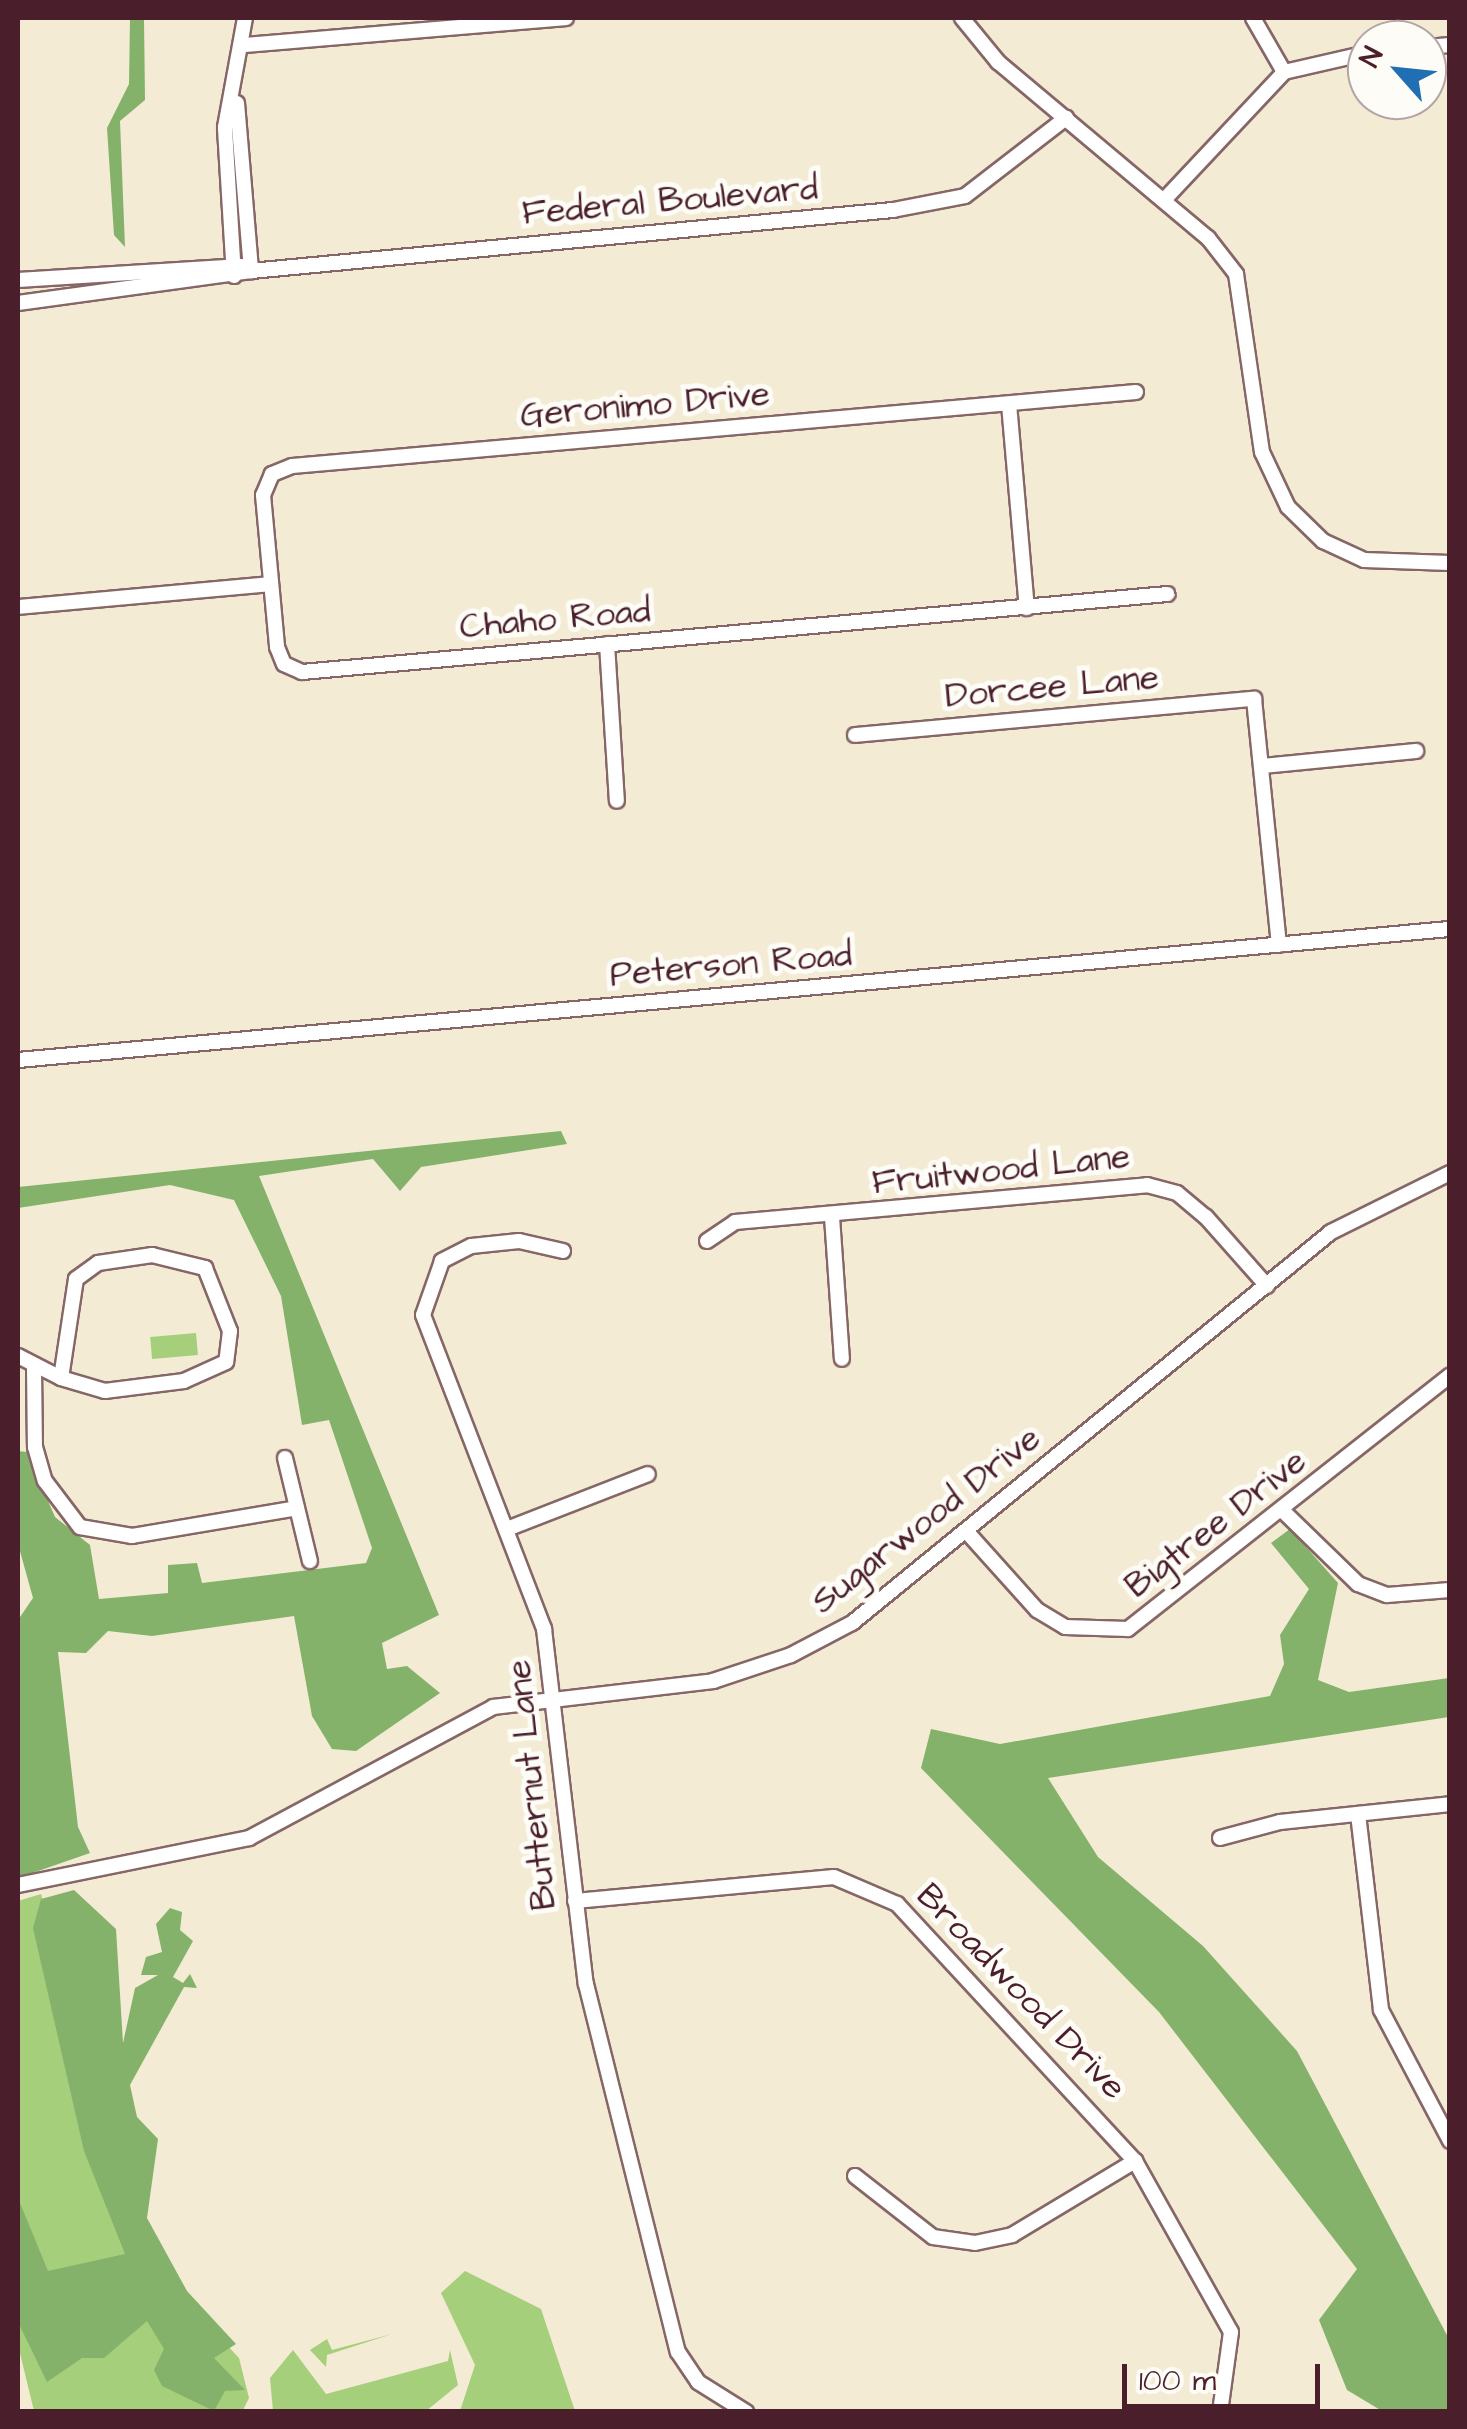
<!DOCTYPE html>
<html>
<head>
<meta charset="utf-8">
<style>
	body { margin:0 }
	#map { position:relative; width:1467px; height:2429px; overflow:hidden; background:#f4ebd5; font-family:"Architects Daughter",sans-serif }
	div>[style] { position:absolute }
	.green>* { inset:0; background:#a5cf7a; transform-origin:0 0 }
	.forest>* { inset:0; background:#84b26a }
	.roads { filter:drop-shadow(2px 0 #866666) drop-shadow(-2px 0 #866666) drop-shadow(0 2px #866666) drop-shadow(0 -2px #866666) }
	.minor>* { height:14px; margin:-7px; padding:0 7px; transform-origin:7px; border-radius:7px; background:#fff }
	span { translate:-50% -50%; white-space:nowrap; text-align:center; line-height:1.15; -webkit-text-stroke:10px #fdfcf7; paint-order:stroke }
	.street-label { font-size:35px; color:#4a1f2b }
	.frame { position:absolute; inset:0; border:20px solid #4a1f2b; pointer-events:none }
	.north { position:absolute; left:1347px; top:20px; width:100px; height:100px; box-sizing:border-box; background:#fdfcf7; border:2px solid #b5a4a5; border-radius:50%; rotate:297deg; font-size:28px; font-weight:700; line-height:40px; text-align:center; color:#4a1f2b }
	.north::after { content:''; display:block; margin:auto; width:35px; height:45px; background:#1f6fb2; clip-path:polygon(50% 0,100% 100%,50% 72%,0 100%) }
	.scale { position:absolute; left:1122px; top:2364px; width:198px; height:45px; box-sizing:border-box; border:5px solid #4a1f2b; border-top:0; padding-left:12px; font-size:30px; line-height:35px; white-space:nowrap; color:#4a1f2b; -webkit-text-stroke:8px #fdfcf7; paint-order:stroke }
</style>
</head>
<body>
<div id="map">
	<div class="green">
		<div style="left:196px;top:1333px;width:22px;height:46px;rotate:85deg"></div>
		<div style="clip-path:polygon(41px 1894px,140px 2222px,171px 2285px,239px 2358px,249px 2398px,242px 2412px,34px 2411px,18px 2345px,18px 1901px)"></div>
		<div style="clip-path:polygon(465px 2271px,541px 2309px,575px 2411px,460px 2411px,475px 2365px,441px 2293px)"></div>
		<div style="clip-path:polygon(392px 2334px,327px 2355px,326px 2367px,310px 2350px,327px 2339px,332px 2350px)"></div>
		<div style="clip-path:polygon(293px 2350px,326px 2394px,448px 2361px,450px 2350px,458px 2385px,426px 2411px,273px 2411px,270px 2378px)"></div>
	</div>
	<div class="forest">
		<div style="clip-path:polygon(130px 18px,144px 18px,145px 100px,120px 121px,125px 247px,114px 235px,107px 128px,129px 84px)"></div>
		<div style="clip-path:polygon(561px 1131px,567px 1144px,421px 1167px,400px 1191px,373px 1159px,259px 1176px,439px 1615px,382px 1643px,387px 1669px,407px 1666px,440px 1693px,356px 1751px,332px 1749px,312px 1716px,294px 1616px,152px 1636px,108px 1631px,86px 1653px,58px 1652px,78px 1827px,90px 1853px,18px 1878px,18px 1620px,33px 1598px,18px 1544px,18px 1451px,27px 1452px,55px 1517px,90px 1545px,99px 1599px,168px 1593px,168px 1565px,197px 1563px,202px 1583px,366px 1563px,372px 1548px,329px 1420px,302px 1425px,281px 1296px,234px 1200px,170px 1185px,18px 1208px,18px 1187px)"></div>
		<div style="clip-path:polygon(1290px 1529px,1338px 1583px,1318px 1680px,1349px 1692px,1449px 1678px,1449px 1717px,1048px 1778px,1098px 1857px,1203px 1946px,1297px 2051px,1449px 2339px,1449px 2411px,1382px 2411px,1347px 2390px,1319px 2320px,1357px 2269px,1159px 2012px,921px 1768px,931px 1729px,1000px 1744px,1270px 1696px,1284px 1664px,1280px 1635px,1309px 1589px,1271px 1543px)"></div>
		<div style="clip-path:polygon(74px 1890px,116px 1929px,123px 2043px,135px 1988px,158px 1975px,141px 1975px,146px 1957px,162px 1952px,156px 1924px,170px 1908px,182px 1912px,180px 1930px,193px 1941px,173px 1977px,183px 1983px,190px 1974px,197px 1988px,184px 1987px,130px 2085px,137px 2117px,158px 2139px,147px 2218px,187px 2291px,236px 2344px,214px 2358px,245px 2390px,225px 2391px,214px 2411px,162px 2386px,154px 2370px,164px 2349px,147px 2321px,104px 2358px,82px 2358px,47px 2382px,18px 2322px,18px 2198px,48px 2271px,125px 2254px,84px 2151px,33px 1928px,41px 1899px)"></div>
	</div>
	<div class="roads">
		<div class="minor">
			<div style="left:962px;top:18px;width:57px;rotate:50.7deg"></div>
			<div style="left:998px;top:62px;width:274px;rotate:40deg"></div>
			<div style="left:1208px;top:238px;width:46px;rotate:52.1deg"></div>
			<div style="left:1236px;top:274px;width:180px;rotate:81.7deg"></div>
			<div style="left:1262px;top:452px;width:61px;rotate:64.7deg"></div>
			<div style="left:1288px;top:507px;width:49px;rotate:44.2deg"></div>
			<div style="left:1323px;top:541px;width:45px;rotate:24.9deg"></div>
			<div style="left:1364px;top:560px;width:86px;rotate:2deg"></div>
			<div style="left:1253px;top:18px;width:62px;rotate:60.1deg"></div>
			<div style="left:246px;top:45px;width:321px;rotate:-4.8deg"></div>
			<div style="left:1427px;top:47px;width:23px;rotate:-5deg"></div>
			<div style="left:237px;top:103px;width:169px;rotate:85.2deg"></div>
			<div style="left:1164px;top:200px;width:175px;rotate:-46.8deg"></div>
			<div style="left:1284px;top:72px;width:85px;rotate:-12.9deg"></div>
			<div style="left:234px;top:276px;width:149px;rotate:-93.5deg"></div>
			<div style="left:225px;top:127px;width:111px;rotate:-79.6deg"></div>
			<div style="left:18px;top:280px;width:224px;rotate:-3.6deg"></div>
			<div style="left:18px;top:303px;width:235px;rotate:-7.8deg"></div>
			<div style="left:251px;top:271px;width:645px;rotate:-5.43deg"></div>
			<div style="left:893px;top:210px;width:73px;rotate:-11deg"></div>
			<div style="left:965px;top:196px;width:128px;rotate:-37.7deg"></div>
			<div style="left:1136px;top:392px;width:847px;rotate:174.99deg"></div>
			<div style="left:292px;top:466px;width:22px;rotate:158deg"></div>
			<div style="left:272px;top:474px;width:23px;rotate:113deg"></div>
			<div style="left:263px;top:495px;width:153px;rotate:84.7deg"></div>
			<div style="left:277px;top:647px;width:18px;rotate:68deg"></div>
			<div style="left:284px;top:664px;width:20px;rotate:24deg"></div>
			<div style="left:302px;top:672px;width:869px;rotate:-5.15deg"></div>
			<div style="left:1009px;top:404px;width:205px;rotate:85deg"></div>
			<div style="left:18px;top:607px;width:253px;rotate:-5.2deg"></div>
			<div style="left:607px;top:644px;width:157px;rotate:86.4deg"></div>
			<div style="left:855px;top:735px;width:401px;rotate:-5.2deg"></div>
			<div style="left:1254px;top:699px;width:247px;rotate:84.2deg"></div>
			<div style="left:1262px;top:766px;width:155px;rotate:-5.6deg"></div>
			<div style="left:18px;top:1060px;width:1438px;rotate:-5.23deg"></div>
			<div style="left:832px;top:1217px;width:142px;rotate:86deg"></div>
			<div style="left:707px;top:1241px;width:34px;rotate:-34deg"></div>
			<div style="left:735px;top:1222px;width:414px;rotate:-5.1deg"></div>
			<div style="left:1147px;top:1185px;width:31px;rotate:15deg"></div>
			<div style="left:1177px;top:1193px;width:38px;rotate:40deg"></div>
			<div style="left:1206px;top:1217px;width:92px;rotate:48.5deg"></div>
			<div style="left:563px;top:1251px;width:45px;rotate:-167.2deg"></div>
			<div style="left:519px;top:1241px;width:48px;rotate:174.1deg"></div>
			<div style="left:471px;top:1246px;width:33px;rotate:153deg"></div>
			<div style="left:442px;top:1261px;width:57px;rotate:109.4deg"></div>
			<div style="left:423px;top:1315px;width:337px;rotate:68.9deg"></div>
			<div style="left:544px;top:1629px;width:357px;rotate:83.3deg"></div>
			<div style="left:586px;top:1984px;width:379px;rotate:76deg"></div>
			<div style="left:678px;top:2352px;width:36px;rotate:56deg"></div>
			<div style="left:698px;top:2382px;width:57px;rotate:32deg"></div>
			<div style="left:152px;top:1255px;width:55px;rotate:13.8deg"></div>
			<div style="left:205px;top:1268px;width:68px;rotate:68.4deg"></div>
			<div style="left:230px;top:1331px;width:31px;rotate:97deg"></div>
			<div style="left:226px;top:1362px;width:46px;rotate:155.7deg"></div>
			<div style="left:184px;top:1381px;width:80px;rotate:172.8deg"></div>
			<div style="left:105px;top:1391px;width:46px;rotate:-163.5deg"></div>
			<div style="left:61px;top:1378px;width:100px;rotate:-81.4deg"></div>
			<div style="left:76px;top:1279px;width:27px;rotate:-36deg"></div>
			<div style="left:98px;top:1263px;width:55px;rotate:-8.4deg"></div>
			<div style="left:18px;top:1356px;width:48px;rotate:27.1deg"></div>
			<div style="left:34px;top:1368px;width:79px;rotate:89.3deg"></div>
			<div style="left:35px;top:1447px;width:35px;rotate:74deg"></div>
			<div style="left:45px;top:1481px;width:58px;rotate:52.7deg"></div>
			<div style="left:80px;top:1527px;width:53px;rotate:9.8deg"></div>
			<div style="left:132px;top:1536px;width:167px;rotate:-9.6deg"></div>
			<div style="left:285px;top:1458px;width:106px;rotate:76.4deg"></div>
			<div style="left:1285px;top:1513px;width:102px;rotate:44.2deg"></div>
			<div style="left:1358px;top:1584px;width:31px;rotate:21deg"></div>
			<div style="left:1387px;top:1595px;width:63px;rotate:-4.5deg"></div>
			<div style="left:507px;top:1529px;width:151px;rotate:-21.3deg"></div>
			<div style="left:967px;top:1532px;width:105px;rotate:48.1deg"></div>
			<div style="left:1037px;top:1610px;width:33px;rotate:31deg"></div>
			<div style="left:1065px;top:1627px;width:63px;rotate:1.8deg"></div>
			<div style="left:1128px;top:1629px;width:410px;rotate:-38.2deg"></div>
			<div style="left:1358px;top:1814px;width:197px;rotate:83.3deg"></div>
			<div style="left:1381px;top:2010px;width:148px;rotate:62.2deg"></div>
			<div style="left:1220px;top:1838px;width:62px;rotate:-14.9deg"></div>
			<div style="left:1280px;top:1822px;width:171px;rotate:-6deg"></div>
			<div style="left:18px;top:1885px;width:236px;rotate:-11.5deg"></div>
			<div style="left:249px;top:1838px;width:277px;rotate:-28.2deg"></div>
			<div style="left:493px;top:1707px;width:222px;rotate:-6.7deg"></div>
			<div style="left:713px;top:1681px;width:82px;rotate:-18.4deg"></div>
			<div style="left:791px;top:1655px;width:69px;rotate:-27.7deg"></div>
			<div style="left:852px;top:1623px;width:618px;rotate:-39.22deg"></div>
			<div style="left:1331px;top:1232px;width:133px;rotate:-26.4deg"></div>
			<div style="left:575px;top:1901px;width:260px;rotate:-5.3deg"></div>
			<div style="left:834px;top:1877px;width:69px;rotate:23.2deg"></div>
			<div style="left:897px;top:1904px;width:350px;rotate:47.2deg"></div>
			<div style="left:1135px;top:2161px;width:196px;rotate:60.7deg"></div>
			<div style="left:1231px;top:2332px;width:81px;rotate:97.8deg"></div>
			<div style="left:855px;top:2176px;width:99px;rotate:38deg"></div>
			<div style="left:933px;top:2237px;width:42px;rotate:8.1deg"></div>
			<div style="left:975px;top:2243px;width:38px;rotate:-12deg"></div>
			<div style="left:1012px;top:2235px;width:144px;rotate:-31deg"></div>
		</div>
	</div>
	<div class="street-label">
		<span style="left:670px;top:201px;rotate:-5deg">Federal Boulevard</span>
		<span style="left:645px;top:405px;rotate:-5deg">Geronimo Drive</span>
		<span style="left:555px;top:619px;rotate:-5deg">Chaho Road</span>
		<span style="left:1052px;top:687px;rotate:-5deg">Dorcee Lane</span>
		<span style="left:731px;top:965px;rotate:-5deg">Peterson Road</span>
		<span style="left:1001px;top:1170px;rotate:-6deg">Fruitwood Lane</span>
		<span style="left:926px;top:1520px;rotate:-38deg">Sugarwood Drive</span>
		<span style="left:1216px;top:1524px;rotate:-38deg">Bigtree Drive</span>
		<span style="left:532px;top:1785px;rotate:-96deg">Butternut Lane</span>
		<span style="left:1021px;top:1992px;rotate:46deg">Broadwood Drive</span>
	</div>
	<div class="frame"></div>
	<div class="north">N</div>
	<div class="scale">100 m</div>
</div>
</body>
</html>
